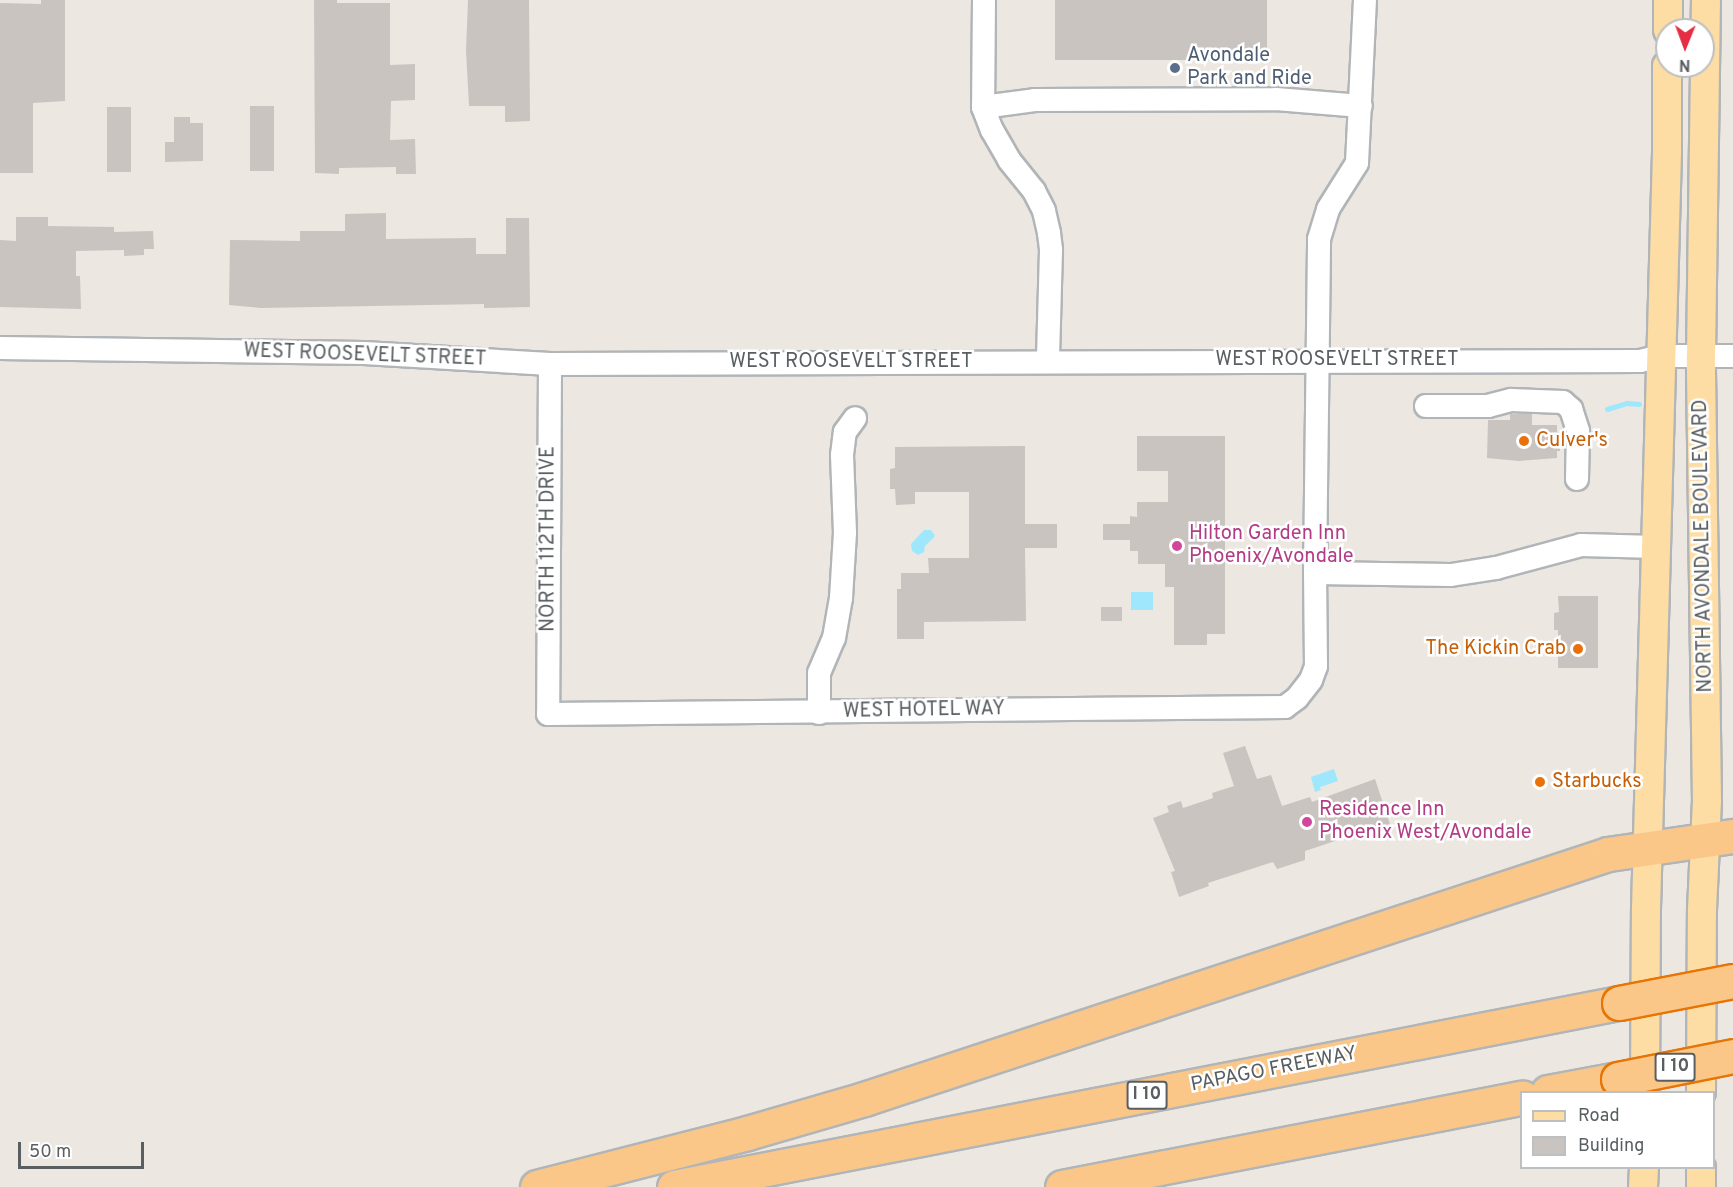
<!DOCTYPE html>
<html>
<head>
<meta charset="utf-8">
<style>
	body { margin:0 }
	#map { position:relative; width:1733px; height:1187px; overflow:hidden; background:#ece7e0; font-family:Overpass,sans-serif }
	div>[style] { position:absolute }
	.water>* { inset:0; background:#9fe7fd; transform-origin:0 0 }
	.stream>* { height:5px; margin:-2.5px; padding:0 2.5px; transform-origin:2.5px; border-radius:2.5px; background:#9fe7fd }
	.building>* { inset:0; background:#c9c4c0; transform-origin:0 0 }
	.roads { filter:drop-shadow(2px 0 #b1b5b8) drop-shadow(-2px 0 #b1b5b8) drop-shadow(0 2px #b1b5b8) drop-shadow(0 -2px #b1b5b8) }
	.minor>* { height:22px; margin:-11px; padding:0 11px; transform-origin:11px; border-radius:11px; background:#fff }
	.major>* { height:28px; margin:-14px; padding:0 14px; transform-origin:14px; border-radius:14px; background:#fddda4 }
	.highway>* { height:33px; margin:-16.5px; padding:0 16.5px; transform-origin:16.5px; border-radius:16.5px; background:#fbc789 }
	.bridges { filter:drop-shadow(2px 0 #e87404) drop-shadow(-2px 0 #e87404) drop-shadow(0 2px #e87404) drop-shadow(0 -2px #e87404) }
	.highway-bridge>* { height:33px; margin:-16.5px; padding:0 16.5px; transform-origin:16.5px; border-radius:16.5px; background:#fbc789 }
	.dots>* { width:16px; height:16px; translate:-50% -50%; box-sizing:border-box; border:3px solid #fff; border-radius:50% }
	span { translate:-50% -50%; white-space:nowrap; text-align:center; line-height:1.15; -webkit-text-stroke:5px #fff; paint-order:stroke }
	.shield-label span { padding:2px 4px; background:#fff; border:2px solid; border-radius:4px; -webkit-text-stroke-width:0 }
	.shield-label { font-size:18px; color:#595e61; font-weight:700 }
	.service-label { font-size:20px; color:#4e5e75 }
	.left { translate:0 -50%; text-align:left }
	.street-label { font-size:20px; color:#595e61 }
	.food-label { font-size:20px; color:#c56008 }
	.right { translate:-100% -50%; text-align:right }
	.hotel-label { font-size:20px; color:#b23c85 }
	.legend { position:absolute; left:1520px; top:1091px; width:195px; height:78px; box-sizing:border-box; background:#fff; border:2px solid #bdbfc0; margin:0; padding:8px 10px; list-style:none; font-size:18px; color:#595e61 }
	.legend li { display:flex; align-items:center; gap:12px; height:30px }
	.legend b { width:30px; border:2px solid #bdbfc0 }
	.north { position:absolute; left:1655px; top:18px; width:60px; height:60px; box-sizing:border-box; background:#fff; border:2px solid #bdbfc0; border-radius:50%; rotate:181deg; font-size:16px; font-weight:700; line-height:24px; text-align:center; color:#595e61 }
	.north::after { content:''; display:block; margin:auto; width:21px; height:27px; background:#e52d43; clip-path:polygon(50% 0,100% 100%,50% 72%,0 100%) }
	.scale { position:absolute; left:18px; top:1142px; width:126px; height:27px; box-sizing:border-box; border:3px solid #595e61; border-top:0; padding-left:8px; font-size:18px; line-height:21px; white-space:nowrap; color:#595e61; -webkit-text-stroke:4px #fff; paint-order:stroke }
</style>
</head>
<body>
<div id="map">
	<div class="water">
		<div style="clip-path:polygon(924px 530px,931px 530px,935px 536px,925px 546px,924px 552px,918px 555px,912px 551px,911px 544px)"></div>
		<div style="left:1153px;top:592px;width:18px;height:22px;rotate:90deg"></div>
		<div style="clip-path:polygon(1334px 769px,1338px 781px,1320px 787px,1321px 790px,1315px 792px,1311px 777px)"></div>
	</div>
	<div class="stream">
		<div style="left:1607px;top:409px;width:21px;rotate:-17deg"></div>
		<div style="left:1627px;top:403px;width:12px;rotate:5deg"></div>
	</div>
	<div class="building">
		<div style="clip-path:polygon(41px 0,65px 0,65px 101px,33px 103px,33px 173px,0 173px,0 3px,41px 4px)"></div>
		<div style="clip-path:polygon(314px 0,337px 0,337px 3px,390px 3px,390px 65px,415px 64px,415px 100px,391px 101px,390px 140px,415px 139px,416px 174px,396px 174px,396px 167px,339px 168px,339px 174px,315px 173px)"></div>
		<div style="clip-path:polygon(468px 0,529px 0,530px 121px,505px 122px,505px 106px,469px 106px,466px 51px)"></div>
		<div style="left:1055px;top:0;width:212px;height:60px"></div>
		<div style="left:250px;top:106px;width:24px;height:65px"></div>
		<div style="left:107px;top:107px;width:24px;height:65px"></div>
		<div style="clip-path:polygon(174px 117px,190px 117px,190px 123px,203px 123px,203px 161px,165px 162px,165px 142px,174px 142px)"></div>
		<div style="clip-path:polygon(386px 213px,386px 239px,476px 238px,476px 254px,506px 254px,506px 218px,529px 218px,530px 307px,484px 308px,484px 304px,261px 308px,229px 305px,230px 240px,300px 241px,300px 231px,345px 231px,345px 214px)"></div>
		<div style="clip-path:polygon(16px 217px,48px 217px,48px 226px,114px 227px,114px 232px,153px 231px,154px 249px,144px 249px,144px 255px,124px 256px,124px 250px,76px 251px,76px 276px,80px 276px,81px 309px,0 307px,0 240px,16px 241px)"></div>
		<div style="clip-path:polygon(1510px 414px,1532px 414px,1532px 425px,1557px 425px,1557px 432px,1561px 432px,1560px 451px,1557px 451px,1557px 458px,1519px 461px,1487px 458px,1488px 420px,1510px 420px)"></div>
		<div style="clip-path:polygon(1137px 436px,1225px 436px,1225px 634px,1207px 634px,1207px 645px,1174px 645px,1174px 587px,1165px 587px,1165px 564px,1138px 564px,1138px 551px,1130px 551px,1130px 540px,1103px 540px,1103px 524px,1130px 524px,1130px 516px,1137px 517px,1137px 502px,1168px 502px,1168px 471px,1137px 471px)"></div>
		<div style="clip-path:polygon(1025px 446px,1025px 524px,1057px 524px,1057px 548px,1025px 548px,1026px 621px,924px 622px,924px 639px,897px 639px,897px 589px,901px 589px,901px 573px,929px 573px,928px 558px,969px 558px,969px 492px,915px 492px,915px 504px,896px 505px,895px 489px,890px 489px,890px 469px,895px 468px,895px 447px)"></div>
		<div style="clip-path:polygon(1558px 596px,1598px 596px,1598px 668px,1558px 668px,1558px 630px,1554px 630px,1554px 613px,1559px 612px)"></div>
		<div style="left:1101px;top:607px;width:21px;height:14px"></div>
		<div style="clip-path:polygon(1245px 746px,1257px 779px,1271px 775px,1282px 806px,1310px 797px,1312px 802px,1375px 779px,1391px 827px,1363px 836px,1362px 832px,1305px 851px,1305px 860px,1277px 869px,1273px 862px,1208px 883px,1209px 886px,1179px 897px,1171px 872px,1175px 871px,1153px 818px,1169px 812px,1167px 806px,1181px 801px,1183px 808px,1213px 798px,1212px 793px,1234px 786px,1223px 753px)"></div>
	</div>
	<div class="roads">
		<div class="minor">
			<div style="left:984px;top:0;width:107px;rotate:90.5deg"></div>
			<div style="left:983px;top:107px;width:25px;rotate:69deg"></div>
			<div style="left:992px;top:130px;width:34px;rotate:60deg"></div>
			<div style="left:1009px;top:160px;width:40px;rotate:51deg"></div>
			<div style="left:1034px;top:191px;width:22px;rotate:63deg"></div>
			<div style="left:1044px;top:211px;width:23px;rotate:77deg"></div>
			<div style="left:1049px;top:233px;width:17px;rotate:83deg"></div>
			<div style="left:1051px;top:250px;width:110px;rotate:91.6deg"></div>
			<div style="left:983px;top:107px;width:52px;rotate:-7.7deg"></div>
			<div style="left:1035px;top:100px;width:241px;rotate:-0.2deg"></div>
			<div style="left:1276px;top:99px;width:85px;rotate:4.7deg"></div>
			<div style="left:0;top:348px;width:364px;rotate:0.8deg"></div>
			<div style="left:364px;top:353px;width:186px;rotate:3.4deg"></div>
			<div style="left:550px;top:364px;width:1090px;rotate:-0.16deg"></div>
			<div style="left:1640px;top:361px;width:23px;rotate:-13deg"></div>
			<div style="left:1662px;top:356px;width:71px"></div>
			<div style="left:550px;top:364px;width:350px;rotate:90.3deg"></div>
			<div style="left:548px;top:714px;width:737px;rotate:-0.54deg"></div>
			<div style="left:1285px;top:707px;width:15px;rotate:-37deg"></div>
			<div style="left:1297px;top:698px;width:23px;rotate:-52deg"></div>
			<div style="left:1311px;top:680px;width:15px;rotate:-70deg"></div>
			<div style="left:1316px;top:666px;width:93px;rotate:-90.6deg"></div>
			<div style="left:1315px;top:573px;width:334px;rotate:-89.3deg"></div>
			<div style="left:1319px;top:239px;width:31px;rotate:-73deg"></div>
			<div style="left:1328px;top:209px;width:54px;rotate:-57.8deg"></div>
			<div style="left:1357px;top:163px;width:163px;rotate:-87.2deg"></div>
			<div style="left:1426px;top:406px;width:62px"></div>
			<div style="left:1488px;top:406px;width:24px;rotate:-15deg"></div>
			<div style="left:1511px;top:400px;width:52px;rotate:2.2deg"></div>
			<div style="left:1563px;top:402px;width:11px;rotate:41deg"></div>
			<div style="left:1571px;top:409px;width:23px;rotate:72deg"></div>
			<div style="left:1578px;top:431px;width:48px;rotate:91.2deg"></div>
			<div style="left:1315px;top:573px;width:136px;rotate:0.8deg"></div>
			<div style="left:1451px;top:575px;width:46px;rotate:-8.8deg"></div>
			<div style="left:1496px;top:568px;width:88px;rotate:-15.1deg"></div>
			<div style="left:1581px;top:545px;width:76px;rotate:1.5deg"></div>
			<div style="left:819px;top:713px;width:40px;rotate:-90deg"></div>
			<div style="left:819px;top:673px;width:38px;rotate:-67deg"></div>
			<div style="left:834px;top:638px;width:41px;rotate:-80.1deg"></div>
			<div style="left:841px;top:598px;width:65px;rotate:-86.5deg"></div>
			<div style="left:845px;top:533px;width:78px;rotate:-92.2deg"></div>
			<div style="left:842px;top:455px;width:23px;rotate:-83deg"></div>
			<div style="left:845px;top:432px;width:17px;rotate:-54deg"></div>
		</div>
		<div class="major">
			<div style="left:1668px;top:30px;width:30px;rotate:-90deg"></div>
			<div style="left:1645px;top:1092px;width:183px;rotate:-89.7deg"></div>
			<div style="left:1646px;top:909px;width:757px;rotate:-88.41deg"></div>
			<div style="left:1667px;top:152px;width:86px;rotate:-90deg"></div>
			<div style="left:1701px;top:1092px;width:182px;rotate:-89.7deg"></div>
			<div style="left:1702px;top:910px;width:109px;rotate:-87.4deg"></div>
			<div style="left:1707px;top:801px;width:445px;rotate:-90.8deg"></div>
			<div style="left:1701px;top:356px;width:356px;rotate:-89.2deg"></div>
			<div style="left:1643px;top:1187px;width:19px;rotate:-87deg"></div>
			<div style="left:1701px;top:1187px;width:19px;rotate:-90deg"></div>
		</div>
		<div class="highway">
			<div style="left:1548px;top:1092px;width:71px;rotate:-10.5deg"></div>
			<div style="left:537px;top:1187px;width:217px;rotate:-14.4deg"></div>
			<div style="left:747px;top:1133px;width:122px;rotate:-16.2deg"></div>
			<div style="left:864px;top:1099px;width:783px;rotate:-18.23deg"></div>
			<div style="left:1608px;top:854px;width:126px;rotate:-8.2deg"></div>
			<div style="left:674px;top:1187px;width:963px;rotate:-11.02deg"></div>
			<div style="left:1062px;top:1187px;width:469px;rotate:-11deg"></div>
		</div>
	</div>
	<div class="bridges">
		<div class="highway-bridge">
			<div style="left:1619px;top:1003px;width:116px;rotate:-10.9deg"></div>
			<div style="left:1618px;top:1079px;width:117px;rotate:-11.3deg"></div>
		</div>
	</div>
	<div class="dots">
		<div style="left:1175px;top:68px;background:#5c6f8a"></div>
		<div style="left:1524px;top:441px;background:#e8710a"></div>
		<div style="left:1177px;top:546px;background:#d1479c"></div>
		<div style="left:1578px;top:649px;background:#e8710a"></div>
		<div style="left:1540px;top:782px;background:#e8710a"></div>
		<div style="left:1307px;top:822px;background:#d1479c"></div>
	</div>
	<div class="shield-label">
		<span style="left:1675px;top:1067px">I 10</span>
		<span style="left:1147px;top:1095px">I 10</span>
	</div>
	<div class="service-label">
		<span class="left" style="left:1187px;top:68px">Avondale<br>Park and Ride</span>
	</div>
	<div class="street-label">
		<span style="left:365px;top:356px;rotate:2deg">WEST ROOSEVELT STREET</span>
		<span style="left:1337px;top:360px">WEST ROOSEVELT STREET</span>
		<span style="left:851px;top:362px">WEST ROOSEVELT STREET</span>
		<span style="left:549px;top:539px;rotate:-90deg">NORTH 112TH DRIVE</span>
		<span style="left:1704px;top:546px;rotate:-91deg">NORTH AVONDALE BOULEVARD</span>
		<span style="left:924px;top:711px;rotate:-1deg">WEST HOTEL WAY</span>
		<span style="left:1274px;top:1070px;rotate:-11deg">PAPAGO FREEWAY</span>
	</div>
	<div class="food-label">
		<span class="left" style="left:1536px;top:441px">Culver's</span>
		<span class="right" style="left:1566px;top:649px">The Kickin Crab</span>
		<span class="left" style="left:1552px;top:782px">Starbucks</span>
	</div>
	<div class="hotel-label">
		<span class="left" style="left:1189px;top:546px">Hilton Garden Inn<br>Phoenix/Avondale</span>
		<span class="left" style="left:1319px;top:822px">Residence Inn<br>Phoenix West/Avondale</span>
	</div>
	<ul class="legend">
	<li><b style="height:8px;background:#fddda4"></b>Road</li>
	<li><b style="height:16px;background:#c9c4c0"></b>Building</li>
	</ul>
	<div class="north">N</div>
	<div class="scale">50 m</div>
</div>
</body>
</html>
